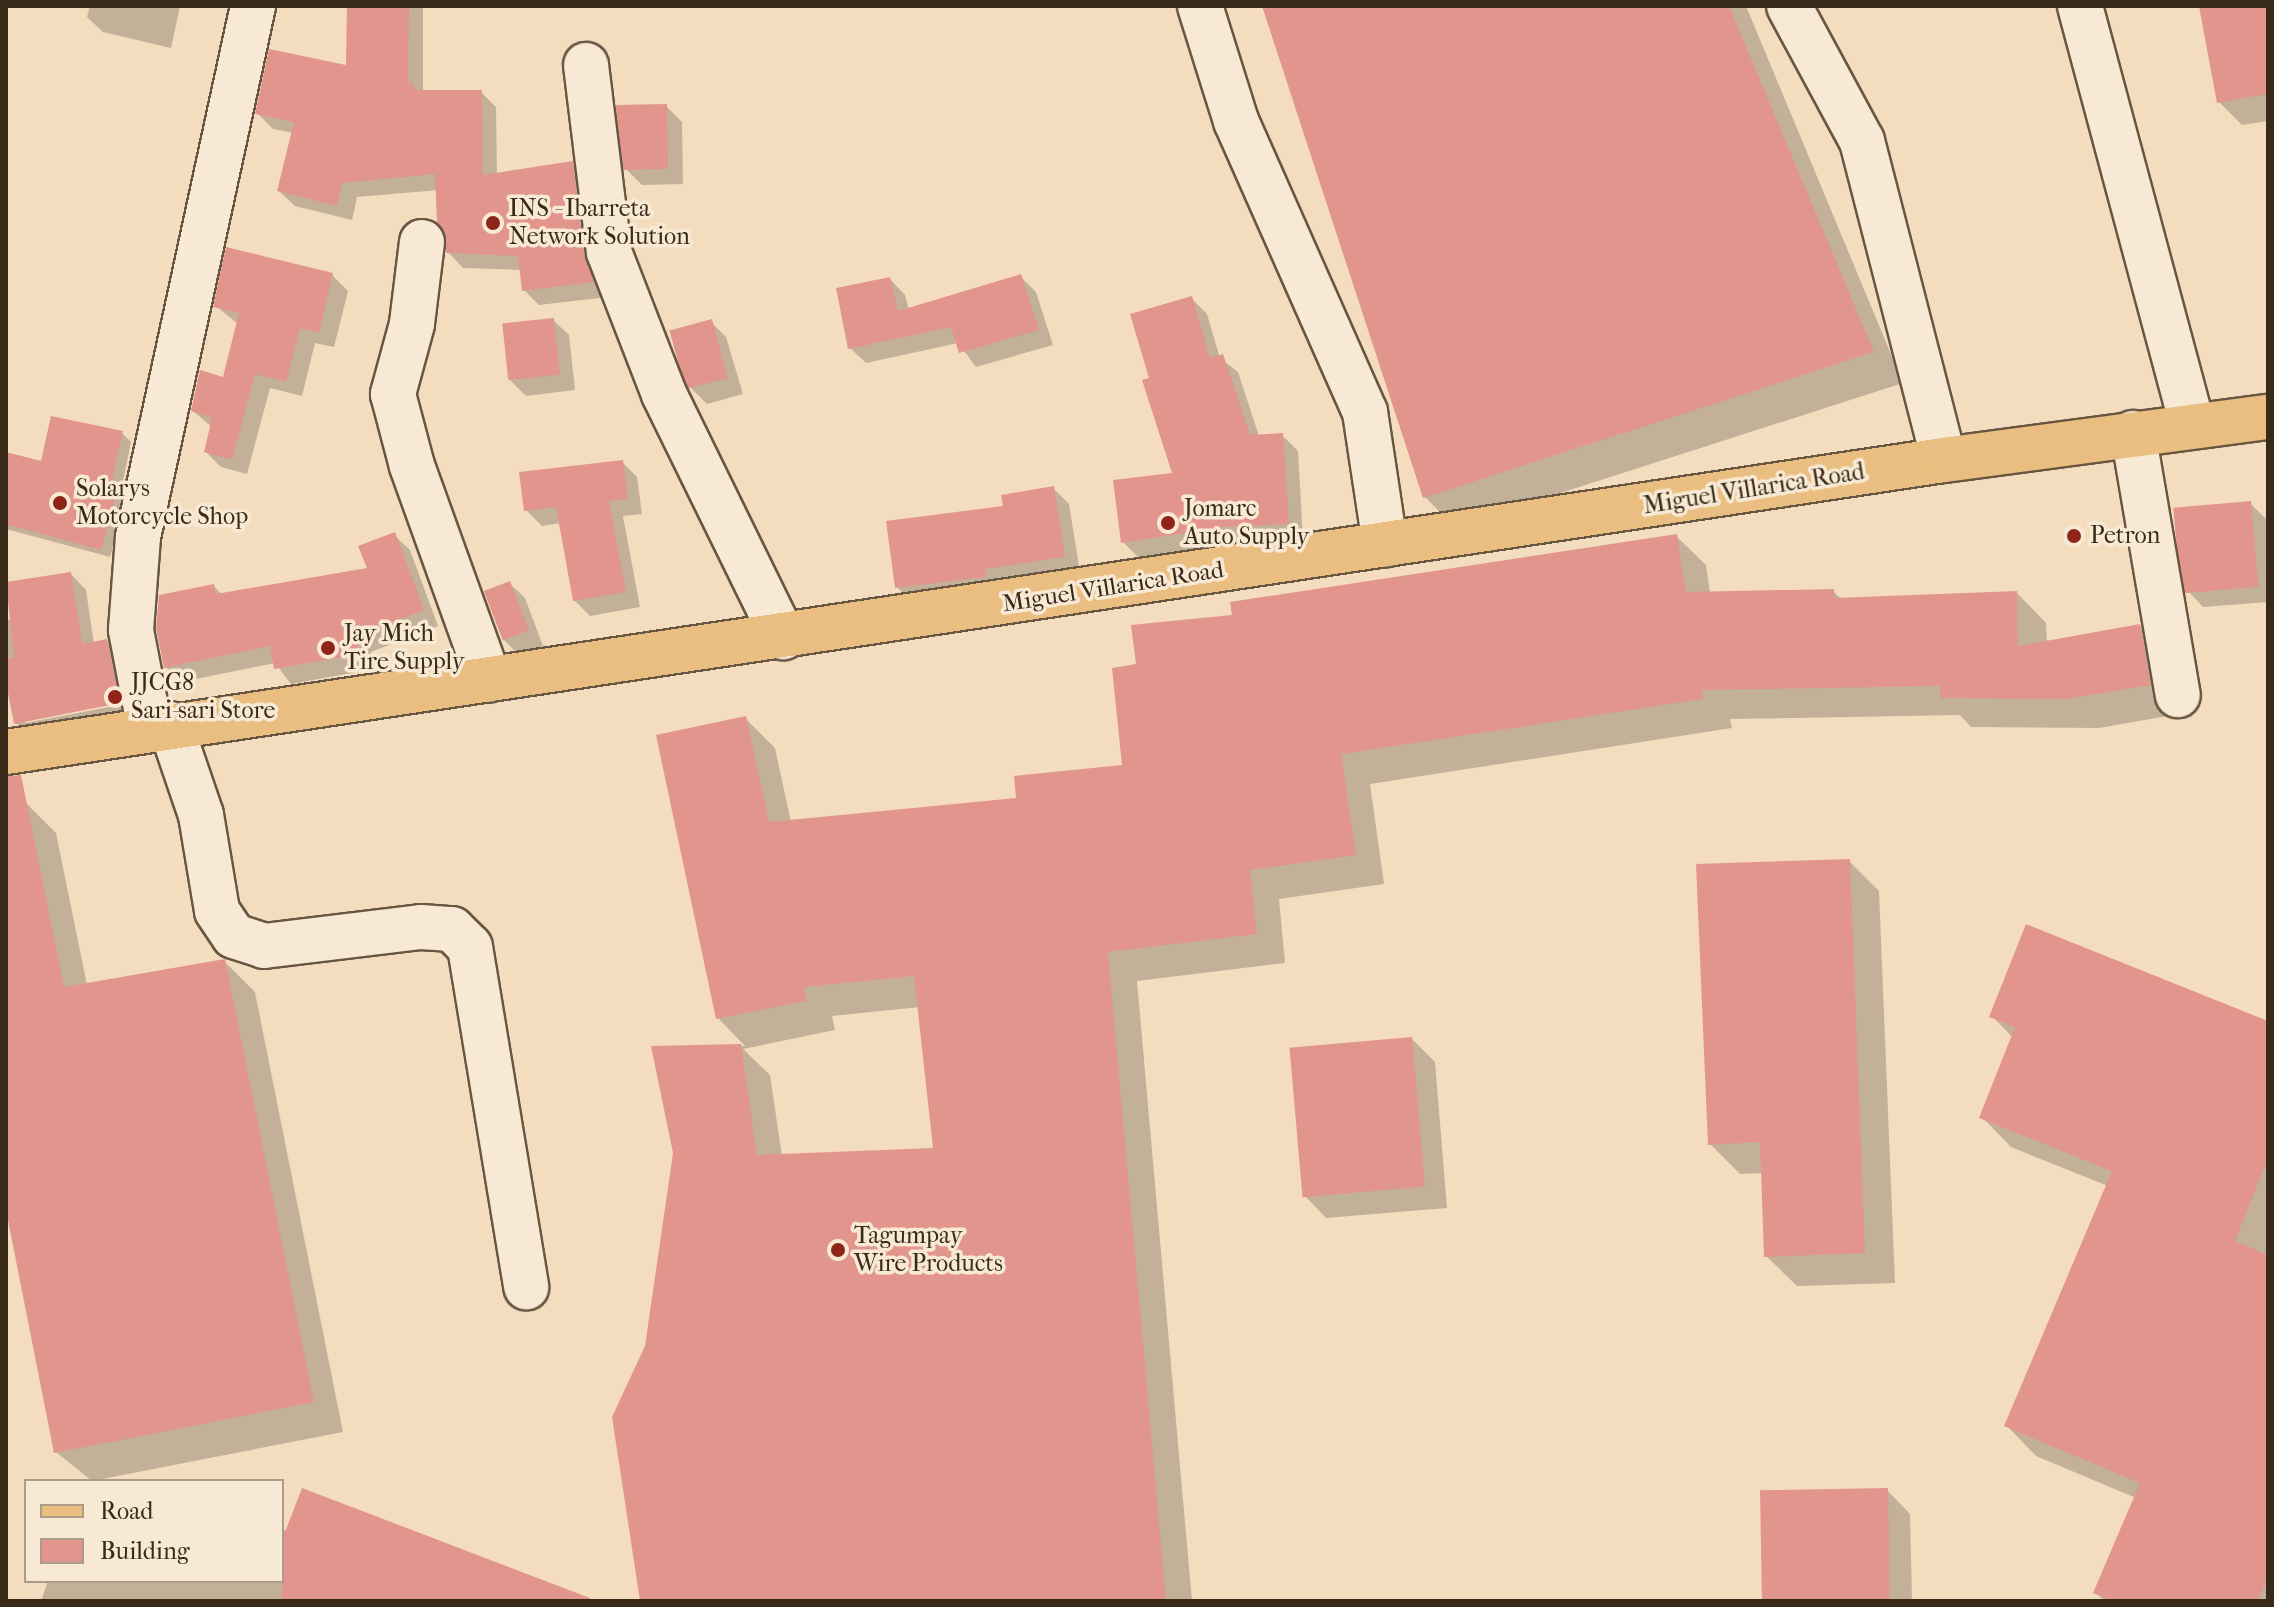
<!DOCTYPE html>
<html>
<head>
<meta charset="utf-8">
<style>
	body { margin:0 }
	#map { position:relative; width:2274px; height:1607px; overflow:hidden; background:#f4ddbf; font-family:"IM FELL French Canon",serif }
	div>[style] { position:absolute }
	.shadow>* { inset:0; background:#0003 }
	.building>* { inset:0; background:#e1958d; transform-origin:0 0 }
	.roads { filter:drop-shadow(2px 0 #675642) drop-shadow(-2px 0 #675642) drop-shadow(0 2px #675642) drop-shadow(0 -2px #675642) }
	.minor>* { height:44px; margin:-22px; padding:0 22px; transform-origin:22px; border-radius:22px; background:#f8e9d5 }
	.major>* { height:44px; margin:-22px; padding:0 22px; transform-origin:22px; border-radius:22px; background:#eabe80 }
	.dots>* { width:22px; height:22px; translate:-50% -50%; box-sizing:border-box; border:4px solid #f8e9d5; border-radius:50% }
	span { translate:-50% -50%; white-space:nowrap; text-align:center; line-height:1.15; -webkit-text-stroke:7px #f8e9d5; paint-order:stroke }
	.poi-label { font-size:24px; color:#382918 }
	.left { translate:0 -50%; text-align:left }
	.street-label { font-size:24px; color:#382918 }
	.frame { position:absolute; inset:0; border:8px solid #382918; pointer-events:none }
	.legend { position:absolute; left:24px; top:1479px; width:260px; height:104px; box-sizing:border-box; background:#f8e9d5; border:2px solid #ab9c89; margin:0; padding:10px 14px; list-style:none; font-size:24px; color:#382918 }
	.legend li { display:flex; align-items:center; gap:16px; height:40px }
	.legend b { width:40px; border:2px solid #ab9c89 }
</style>
</head>
<body>
<div id="map">
	<div class="shadow">
		<div style="clip-path:polygon(90px 6px,180px 6px,171px 48px,103px 32px,87px 17px)"></div>
		<div style="clip-path:polygon(349px 6px,423px 6px,423px 92px,481px 92px,496px 107px,497px 175px,572px 163px,587px 178px,608px 297px,539px 305px,524px 290px,521px 270px,463px 268px,448px 252px,439px 190px,357px 197px,352px 220px,295px 206px,279px 191px,293px 133px,273px 129px,257px 113px,348px 67px)"></div>
		<div style="clip-path:polygon(1264px 6px,1746px 6px,1903px 383px,1455px 527px,1425px 497px)"></div>
		<div style="clip-path:polygon(2201px 6px,2268px 6px,2268px 121px,2242px 125px,2219px 102px)"></div>
		<div style="clip-path:polygon(666px 106px,682px 122px,683px 184px,642px 185px,626px 169px)"></div>
		<div style="clip-path:polygon(332px 275px,348px 291px,334px 347px,315px 343px,302px 396px,270px 388px,247px 474px,221px 467px,206px 452px,212px 427px,193px 411px,224px 379px,238px 324px,216px 306px)"></div>
		<div style="clip-path:polygon(1021px 277px,1036px 292px,1053px 345px,976px 367px,958px 343px,866px 363px,850px 348px,890px 279px,905px 295px,909px 310px)"></div>
		<div style="clip-path:polygon(1191px 298px,1207px 314px,1220px 358px,1238px 372px,1259px 436px,1282px 435px,1298px 451px,1303px 539px,1239px 542px,1138px 557px,1123px 542px,1174px 475px,1152px 379px)"></div>
		<div style="clip-path:polygon(553px 320px,569px 335px,575px 390px,526px 396px,510px 380px)"></div>
		<div style="clip-path:polygon(711px 322px,726px 337px,743px 394px,707px 404px,691px 388px)"></div>
		<div style="clip-path:polygon(122px 433px,131px 442px,122px 486px,128px 493px,110px 557px,6px 529px,6px 454px,42px 463px)"></div>
		<div style="clip-path:polygon(622px 462px,637px 477px,642px 514px,623px 516px,640px 607px,590px 616px,574px 600px,561px 523px,542px 526px,526px 510px)"></div>
		<div style="clip-path:polygon(1053px 488px,1069px 504px,1080px 572px,912px 603px,897px 587px,1005px 508px)"></div>
		<div style="clip-path:polygon(2250px 503px,2266px 519px,2268px 602px,2203px 607px,2188px 591px)"></div>
		<div style="clip-path:polygon(394px 535px,410px 550px,438px 626px,371px 652px,374px 669px,291px 684px,275px 663px,181px 682px,166px 667px,214px 586px,222px 595px,370px 570px)"></div>
		<div style="clip-path:polygon(evenodd,1676px 536px,1706px 565px,1710px 593px,1833px 591px,1841px 599px,2017px 593px,2046px 623px,2047px 643px,2140px 626px,2169px 656px,2179px 714px,2099px 728px,1971px 727px,1960px 715px,1730px 719px,1732px 728px,1370px 784px,1384px 884px,1279px 899px,1285px 963px,1137px 981px,1192px 1601px,642px 1601px,647px 1346px,675px 1153px,654px 1048px,745px 1046px,718px 1018px,746px 719px,775px 748px,791px 822px,1019px 800px,1124px 767px,1138px 666px,1234px 617px,1676px 536px,920px 1007px,935px 1150px,782px 1156px,770px 1075px,743px 1049px,835px 1030px,832px 1016px,920px 1007px)"></div>
		<div style="clip-path:polygon(evenodd,71px 574px,86px 590px,94px 644px,107px 641px,122px 657px,134px 718px,31px 738px,16px 723px,6px 672px,6px 619px,11px 620px,6px 584px,71px 574px,129px 699px,130px 703px,25px 723px,25px 719px,129px 699px)"></div>
		<div style="clip-path:polygon(509px 583px,525px 598px,543px 646px,519px 655px,503px 639px)"></div>
		<div style="clip-path:polygon(26px 803px,56px 833px,87px 985px,224px 961px,255px 992px,343px 1432px,92px 1481px,56px 1452px,6px 1200px,6px 807px)"></div>
		<div style="clip-path:polygon(1849px 861px,1879px 891px,1895px 1283px,1797px 1286px,1766px 1256px,1763px 1173px,1740px 1174px,1710px 1144px)"></div>
		<div style="clip-path:polygon(1992px 1016px,2268px 1023px,2268px 1601px,2104px 1601px,2096px 1593px,2136px 1498px,2036px 1456px,2007px 1426px,2108px 1186px,2011px 1147px,1982px 1117px,2013px 1038px)"></div>
		<div style="clip-path:polygon(1412px 1039px,1435px 1062px,1447px 1208px,1326px 1218px,1303px 1194px)"></div>
		<div style="clip-path:polygon(1887px 1490px,1910px 1514px,1912px 1601px,1763px 1601px)"></div>
		<div style="clip-path:polygon(282px 1529px,288px 1531px,584px 1601px,41px 1601px,48px 1581px,282px 1581px)"></div>
	</div>
	<div class="building">
		<div style="clip-path:polygon(347px 6px,409px 6px,408px 82px,413px 81px,414px 90px,482px 90px,483px 175px,573px 161px,584px 255px,594px 282px,522px 291px,518px 256px,446px 253px,445px 233px,437px 222px,435px 174px,342px 183px,337px 206px,277px 191px,294px 122px,255px 114px,269px 49px,346px 65px)"></div>
		<div style="clip-path:polygon(1262px 6px,1729px 6px,1874px 352px,1423px 498px)"></div>
		<div style="clip-path:polygon(2199px 6px,2268px 6px,2268px 94px,2217px 103px)"></div>
		<div style="left:667px;top:104px;width:65px;height:51px;rotate:89deg"></div>
		<div style="clip-path:polygon(226px 247px,333px 273px,319px 333px,300px 328px,286px 382px,255px 374px,232px 460px,204px 452px,212px 418px,191px 411px,200px 370px,223px 377px,239px 313px,213px 307px)"></div>
		<div style="clip-path:polygon(1021px 274px,1039px 330px,959px 353px,951px 327px,848px 349px,836px 288px,890px 277px,898px 311px)"></div>
		<div style="clip-path:polygon(1192px 296px,1210px 358px,1223px 354px,1250px 435px,1283px 433px,1289px 524px,1223px 527px,1121px 543px,1113px 480px,1172px 473px,1142px 380px,1149px 378px,1130px 314px)"></div>
		<div style="left:554px;top:318px;width:57px;height:52px;rotate:84deg"></div>
		<div style="left:712px;top:319px;width:61px;height:44px;rotate:75deg"></div>
		<div style="clip-path:polygon(51px 416px,123px 431px,112px 480px,120px 482px,101px 550px,6px 524px,6px 452px,41px 461px)"></div>
		<div style="clip-path:polygon(623px 460px,628px 499px,609px 501px,626px 592px,573px 601px,556px 507px,524px 511px,519px 472px)"></div>
		<div style="clip-path:polygon(1054px 486px,1065px 557px,985px 569px,986px 577px,895px 588px,886px 521px,1003px 506px,1001px 495px)"></div>
		<div style="left:2251px;top:501px;width:86px;height:78px;rotate:85deg"></div>
		<div style="clip-path:polygon(395px 532px,424px 610px,356px 637px,360px 654px,274px 669px,270px 646px,164px 668px,156px 628px,159px 595px,214px 584px,216px 594px,367px 568px,358px 546px)"></div>
		<div style="clip-path:polygon(1677px 534px,1686px 592px,1834px 589px,1834px 598px,2017px 591px,2018px 646px,2140px 624px,2151px 685px,2068px 699px,1940px 698px,1940px 686px,1702px 690px,1703px 699px,1341px 754px,1356px 855px,1250px 870px,1257px 934px,1108px 952px,1166px 1601px,640px 1601px,612px 1417px,645px 1346px,673px 1153px,651px 1046px,741px 1044px,757px 1155px,933px 1148px,914px 976px,804px 987px,806px 1001px,716px 1019px,656px 735px,746px 716px,769px 822px,1016px 798px,1014px 776px,1122px 765px,1112px 668px,1136px 664px,1131px 625px,1232px 615px,1230px 602px)"></div>
		<div style="clip-path:polygon(71px 572px,82px 644px,107px 639px,120px 703px,14px 724px,6px 683px,6px 659px,14px 657px,6px 582px)"></div>
		<div style="left:510px;top:581px;width:53px;height:28px;rotate:69deg"></div>
		<div style="clip-path:polygon(21px 775px,64px 987px,225px 959px,314px 1402px,54px 1453px,6px 1210px,6px 776px)"></div>
		<div style="clip-path:polygon(1850px 859px,1865px 1253px,1764px 1257px,1760px 1142px,1708px 1145px,1696px 864px)"></div>
		<div style="clip-path:polygon(2026px 924px,2268px 1021px,2268px 1158px,2235px 1241px,2268px 1255px,2268px 1577px,2258px 1601px,2112px 1601px,2093px 1593px,2140px 1483px,2004px 1426px,2112px 1171px,1979px 1118px,2015px 1027px,1989px 1017px)"></div>
		<div style="left:1412px;top:1037px;width:150px;height:123px;rotate:85deg"></div>
		<div style="clip-path:polygon(302px 1488px,590px 1598px,590px 1601px,282px 1601px,282px 1540px)"></div>
		<div style="left:1888px;top:1488px;width:113px;height:128px;rotate:89deg"></div>
	</div>
	<div class="roads">
		<div class="minor">
			<div style="left:1200px;top:6px;width:121px;rotate:72.6deg"></div>
			<div style="left:1236px;top:121px;width:318px;rotate:66.1deg"></div>
			<div style="left:1365px;top:412px;width:134px;rotate:81.4deg"></div>
			<div style="left:1789px;top:6px;width:153px;rotate:61.6deg"></div>
			<div style="left:1862px;top:141px;width:329px;rotate:75.6deg"></div>
			<div style="left:2080px;top:6px;width:433px;rotate:75deg"></div>
			<div style="left:586px;top:65px;width:188px;rotate:83deg"></div>
			<div style="left:609px;top:252px;width:152px;rotate:68.8deg"></div>
			<div style="left:664px;top:394px;width:271px;rotate:63.9deg"></div>
			<div style="left:422px;top:242px;width:83px;rotate:97deg"></div>
			<div style="left:412px;top:324px;width:73px;rotate:105.2deg"></div>
			<div style="left:393px;top:394px;width:74px;rotate:75.2deg"></div>
			<div style="left:412px;top:466px;width:227px;rotate:70.2deg"></div>
			<div style="left:2133px;top:433px;width:266px;rotate:80.3deg"></div>
			<div style="left:170px;top:724px;width:96px;rotate:71.2deg"></div>
			<div style="left:201px;top:815px;width:97px;rotate:80.5deg"></div>
			<div style="left:217px;top:911px;width:30px;rotate:56deg"></div>
			<div style="left:234px;top:936px;width:32px;rotate:18deg"></div>
			<div style="left:264px;top:946px;width:158px;rotate:-6.9deg"></div>
			<div style="left:421px;top:927px;width:31px;rotate:4deg"></div>
			<div style="left:452px;top:929px;width:25px;rotate:45deg"></div>
			<div style="left:470px;top:947px;width:345px;rotate:80.6deg"></div>
			<div style="left:150px;top:729px;width:101px;rotate:-100.9deg"></div>
			<div style="left:131px;top:630px;width:93px;rotate:-85.7deg"></div>
			<div style="left:138px;top:537px;width:543px;rotate:-77.78deg"></div>
		</div>
		<div class="major">
			<div style="left:6px;top:752px;width:1960px;rotate:-8.57deg"></div>
			<div style="left:1944px;top:460px;width:327px;rotate:-7.6deg"></div>
		</div>
	</div>
	<div class="dots">
		<div style="left:493px;top:223px;background:#8f2418"></div>
		<div style="left:60px;top:503px;background:#8f2418"></div>
		<div style="left:1168px;top:523px;background:#8f2418"></div>
		<div style="left:2074px;top:536px;background:#8f2418"></div>
		<div style="left:328px;top:648px;background:#8f2418"></div>
		<div style="left:115px;top:697px;background:#8f2418"></div>
		<div style="left:838px;top:1250px;background:#8f2418"></div>
	</div>
	<div class="poi-label">
		<span class="left" style="left:509px;top:223px">INS - Ibarreta<br>Network Solution</span>
		<span class="left" style="left:76px;top:503px">Solarys<br>Motorcycle Shop</span>
		<span class="left" style="left:1184px;top:523px">Jomarc<br>Auto Supply</span>
		<span class="left" style="left:2090px;top:536px">Petron</span>
		<span class="left" style="left:344px;top:648px">Jay Mich<br>Tire Supply</span>
		<span class="left" style="left:131px;top:697px">JJCG8<br>Sari-sari Store</span>
		<span class="left" style="left:854px;top:1250px">Tagumpay<br>Wire Products</span>
	</div>
	<div class="street-label">
		<span style="left:1754px;top:489px;rotate:-9deg">Miguel Villarica Road</span>
		<span style="left:1113px;top:587px;rotate:-9deg">Miguel Villarica Road</span>
	</div>
	<div class="frame"></div>
	<ul class="legend">
	<li><b style="height:10px;background:#eabe80"></b>Road</li>
	<li><b style="height:22px;background:#e1958d"></b>Building</li>
	</ul>
</div>
</body>
</html>
